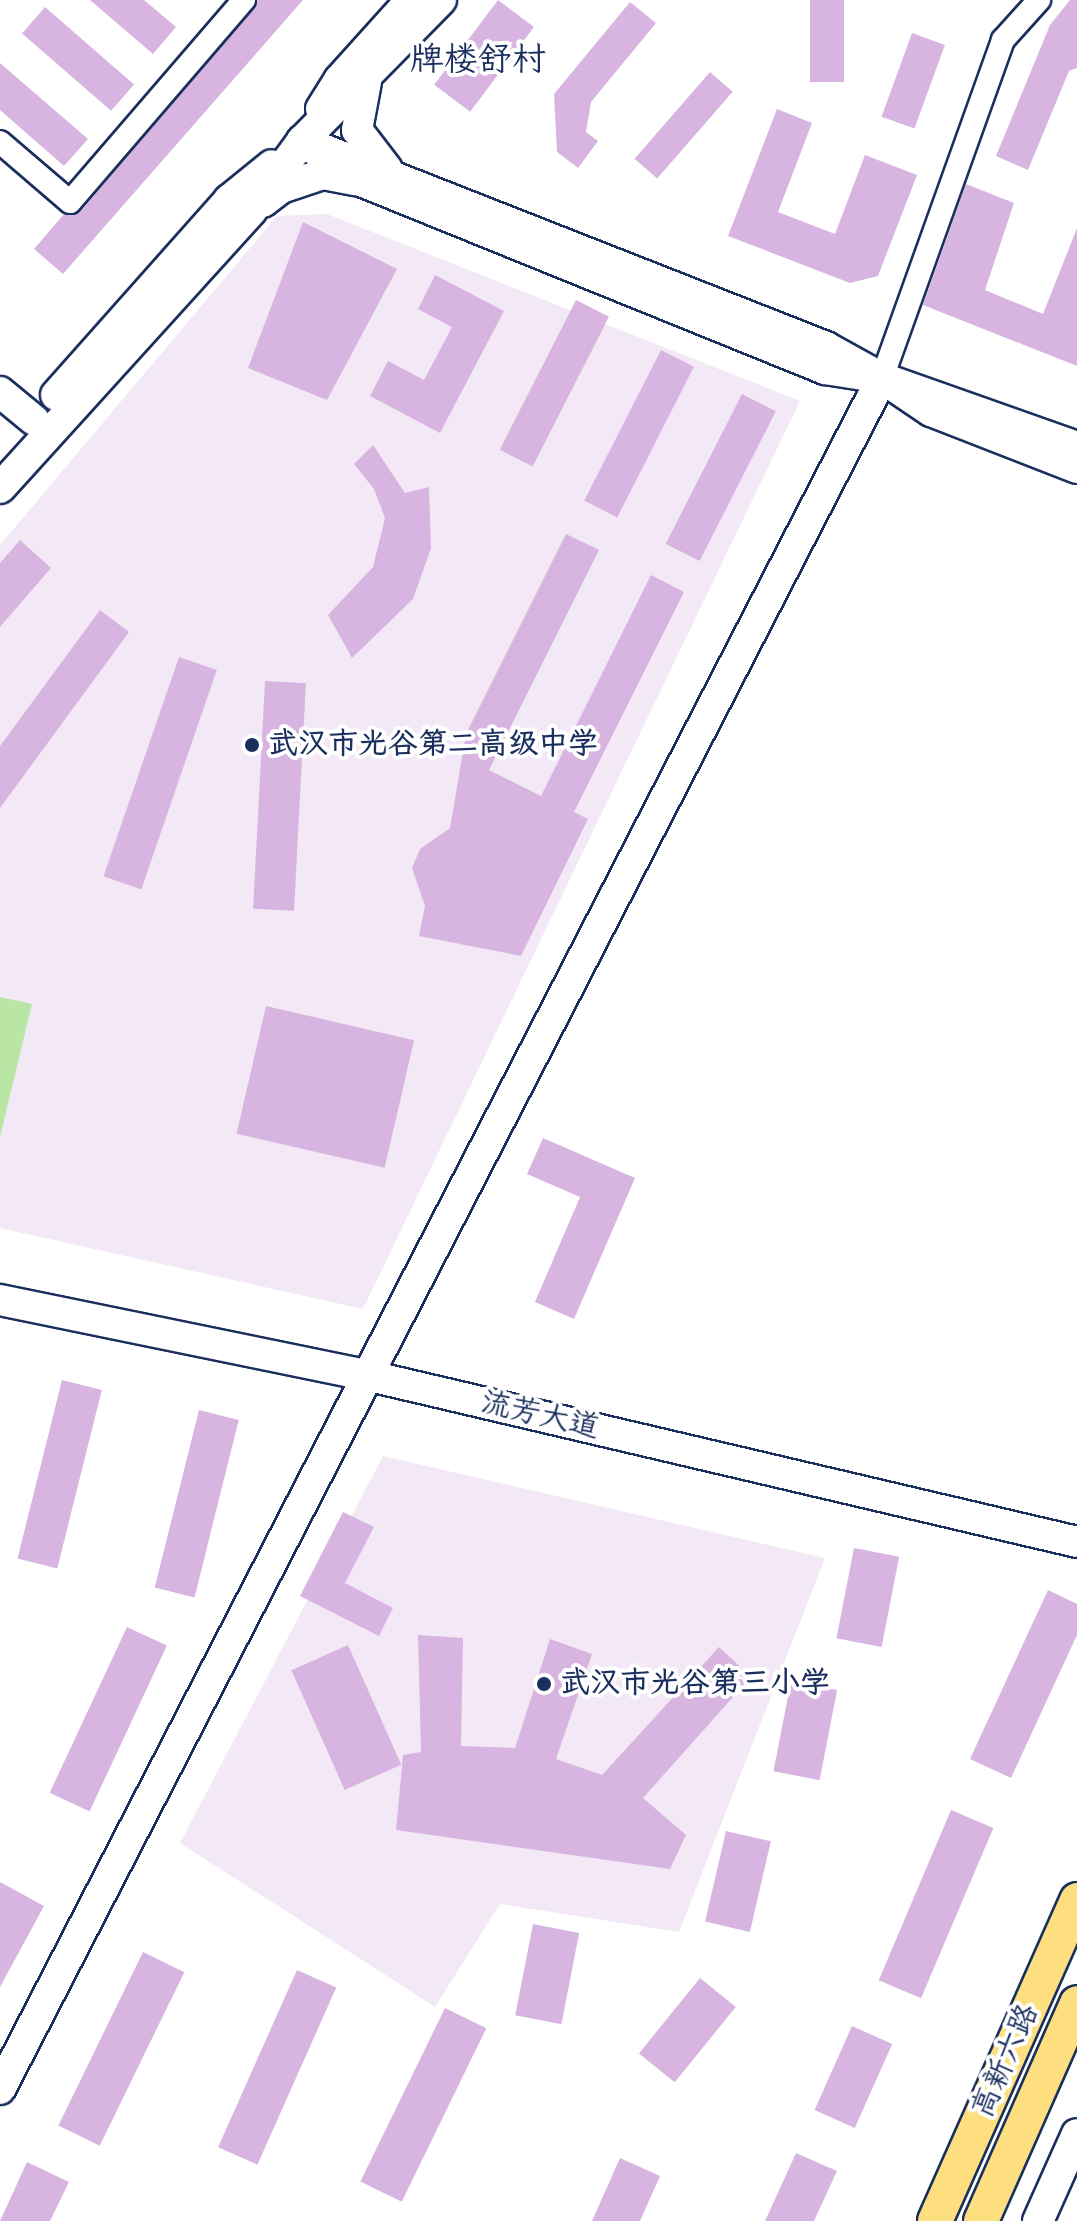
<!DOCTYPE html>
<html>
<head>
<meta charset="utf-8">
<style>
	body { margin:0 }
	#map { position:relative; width:1077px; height:2221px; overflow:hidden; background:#fff; font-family:Mynerve,"LXGW WenKai TC",sans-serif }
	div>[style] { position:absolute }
	.built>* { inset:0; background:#f3e9f6 }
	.green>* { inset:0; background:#b9e6a5 }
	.building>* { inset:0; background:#d8b5e0; transform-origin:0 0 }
	.roads { filter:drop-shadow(2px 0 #1b2f5e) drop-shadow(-2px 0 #1b2f5e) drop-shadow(0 2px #1b2f5e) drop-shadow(0 -2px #1b2f5e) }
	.street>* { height:22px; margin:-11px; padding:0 11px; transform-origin:11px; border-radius:11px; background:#fff }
	.secondary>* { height:30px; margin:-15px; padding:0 15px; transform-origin:15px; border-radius:15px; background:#fff }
	.primary>* { height:34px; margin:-17px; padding:0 17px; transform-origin:17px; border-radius:17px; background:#fedf80 }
	.dots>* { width:22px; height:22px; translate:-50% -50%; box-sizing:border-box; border:4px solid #fff; border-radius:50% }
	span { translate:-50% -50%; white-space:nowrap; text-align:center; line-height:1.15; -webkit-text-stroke:8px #fff; paint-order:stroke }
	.poi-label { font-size:30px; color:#1b2f5e; font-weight:700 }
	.left { translate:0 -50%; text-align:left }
	.street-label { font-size:30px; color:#1b2f5e }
	.quarter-label { font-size:34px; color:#1b2f5e }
</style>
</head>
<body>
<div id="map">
	<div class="built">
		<div style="clip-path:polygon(327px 214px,800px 401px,363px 1309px,0 1228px,0 545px,277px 216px)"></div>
		<div style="clip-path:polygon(383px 1456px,825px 1558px,679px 1932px,500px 1904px,435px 2007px,180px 1843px)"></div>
	</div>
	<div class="green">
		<div style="clip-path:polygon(0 997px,32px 1004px,0 1137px)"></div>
	</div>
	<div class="building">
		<div style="clip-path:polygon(90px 0,144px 0,176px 27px,153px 54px)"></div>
		<div style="clip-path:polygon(258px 0,303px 0,63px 274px,34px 249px,64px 214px,81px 211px)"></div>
		<div style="left:498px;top:0;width:45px;height:106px;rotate:37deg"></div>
		<div style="left:810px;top:0;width:34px;height:82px"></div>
		<div style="clip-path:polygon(1070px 0,1077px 0,1077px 68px,1069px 71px,1028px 170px,996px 156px,1050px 25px)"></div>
		<div style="clip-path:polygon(630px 2px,656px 23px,591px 102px,586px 132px,598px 141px,578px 168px,557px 152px,554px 94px)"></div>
		<div style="left:45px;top:7px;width:118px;height:35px;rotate:41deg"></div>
		<div style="left:912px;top:33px;width:35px;height:89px;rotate:20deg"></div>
		<div style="clip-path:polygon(0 63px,88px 139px,64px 166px,0 110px)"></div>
		<div style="left:710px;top:72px;width:30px;height:115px;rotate:41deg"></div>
		<div style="clip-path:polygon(777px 109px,812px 123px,778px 212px,835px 234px,865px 155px,917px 175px,878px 276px,850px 283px,728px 236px)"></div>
		<div style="clip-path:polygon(966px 184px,1014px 203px,985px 290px,1043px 314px,1077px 228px,1077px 366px,923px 305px)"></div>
		<div style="clip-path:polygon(303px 222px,397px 269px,327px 400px,248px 368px)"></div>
		<div style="clip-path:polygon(435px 275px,504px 311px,440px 433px,370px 396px,388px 361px,424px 380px,452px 327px,418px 309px)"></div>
		<div style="left:576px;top:300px;width:37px;height:168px;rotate:27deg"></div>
		<div style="left:661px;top:350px;width:37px;height:169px;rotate:27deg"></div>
		<div style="left:742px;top:394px;width:38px;height:168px;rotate:27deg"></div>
		<div style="clip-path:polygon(373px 445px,405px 493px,429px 487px,431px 548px,413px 599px,352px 658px,328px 615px,373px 567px,385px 518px,374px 489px,354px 464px)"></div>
		<div style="clip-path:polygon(566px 534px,599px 550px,489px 770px,541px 796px,651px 575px,684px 592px,574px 812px,588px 819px,521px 956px,419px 936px,425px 906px,412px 868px,420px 849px,450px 828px,466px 734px)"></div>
		<div style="clip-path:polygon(20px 540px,51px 568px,0 627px,0 563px)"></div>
		<div style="clip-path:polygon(100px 610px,129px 632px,0 808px,0 746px)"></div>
		<div style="left:179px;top:657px;width:40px;height:232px;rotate:19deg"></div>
		<div style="left:265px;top:681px;width:41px;height:228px;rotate:3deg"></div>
		<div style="left:266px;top:1006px;width:152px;height:131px;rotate:13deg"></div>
		<div style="clip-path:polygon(543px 1138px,635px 1178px,574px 1319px,535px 1302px,580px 1197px,527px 1174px)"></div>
		<div style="left:62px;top:1380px;width:41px;height:184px;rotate:14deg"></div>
		<div style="left:199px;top:1410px;width:41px;height:183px;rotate:14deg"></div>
		<div style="clip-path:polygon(343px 1512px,374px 1527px,345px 1583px,393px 1608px,379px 1636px,300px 1596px)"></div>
		<div style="left:854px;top:1548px;width:46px;height:92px;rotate:11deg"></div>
		<div style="clip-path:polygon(1048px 1590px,1077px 1604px,1077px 1635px,1011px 1778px,970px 1759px)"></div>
		<div style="left:127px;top:1627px;width:44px;height:183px;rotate:25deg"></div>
		<div style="clip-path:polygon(418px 1635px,463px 1638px,461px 1746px,515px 1748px,550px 1639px,592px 1654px,556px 1759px,602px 1775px,719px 1647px,751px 1677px,643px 1798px,686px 1835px,670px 1869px,396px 1830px,403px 1755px,421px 1752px)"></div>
		<div style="left:348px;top:1645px;width:131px;height:62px;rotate:66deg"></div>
		<div style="left:791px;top:1681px;width:47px;height:92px;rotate:11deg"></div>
		<div style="left:951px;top:1810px;width:46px;height:185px;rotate:23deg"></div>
		<div style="left:726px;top:1831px;width:46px;height:93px;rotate:13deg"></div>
		<div style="clip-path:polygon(0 1882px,44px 1906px,0 1987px)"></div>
		<div style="left:533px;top:1924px;width:47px;height:93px;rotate:11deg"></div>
		<div style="left:143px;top:1952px;width:46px;height:193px;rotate:26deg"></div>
		<div style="left:297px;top:1970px;width:43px;height:194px;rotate:24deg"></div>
		<div style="left:700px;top:1978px;width:46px;height:97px;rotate:39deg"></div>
		<div style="left:445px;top:2008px;width:46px;height:193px;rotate:26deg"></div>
		<div style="left:852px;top:2026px;width:44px;height:92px;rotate:24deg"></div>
		<div style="clip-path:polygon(796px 2153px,837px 2171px,814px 2221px,765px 2221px)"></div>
		<div style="clip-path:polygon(620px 2158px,660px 2176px,640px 2221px,592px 2221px)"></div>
		<div style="clip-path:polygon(27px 2162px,69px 2182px,50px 2221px,0 2221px)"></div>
	</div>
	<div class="roads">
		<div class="street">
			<div style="left:0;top:142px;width:92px;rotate:40.6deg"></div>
			<div style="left:70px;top:202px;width:267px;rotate:-49.3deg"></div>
			<div style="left:882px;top:378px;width:359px;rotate:-70.3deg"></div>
			<div style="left:1003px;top:40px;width:54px;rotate:-48deg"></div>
		</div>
		<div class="secondary">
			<div style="left:366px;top:82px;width:49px;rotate:100.6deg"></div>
			<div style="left:357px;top:130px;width:49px;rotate:52.4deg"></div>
			<div style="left:321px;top:109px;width:34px;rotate:-58deg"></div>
			<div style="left:339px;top:80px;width:108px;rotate:-48deg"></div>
			<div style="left:302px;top:141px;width:563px;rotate:21.46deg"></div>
			<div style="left:826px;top:347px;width:64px;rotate:29deg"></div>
			<div style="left:882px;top:378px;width:58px;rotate:-171deg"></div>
			<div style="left:825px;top:369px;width:501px;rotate:-157.94deg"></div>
			<div style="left:361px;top:181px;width:71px;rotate:-145.9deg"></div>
			<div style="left:263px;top:202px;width:23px;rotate:-38deg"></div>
			<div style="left:281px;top:188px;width:44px;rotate:-18.4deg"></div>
			<div style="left:323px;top:174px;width:33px;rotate:11deg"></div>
			<div style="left:0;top:392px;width:44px;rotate:39.5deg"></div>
			<div style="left:56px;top:395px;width:261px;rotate:-48.4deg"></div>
			<div style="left:229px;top:200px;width:55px;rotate:-39.1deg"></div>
			<div style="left:1077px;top:447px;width:207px;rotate:-160.5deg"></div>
			<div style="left:882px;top:378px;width:59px;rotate:34deg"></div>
			<div style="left:931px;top:411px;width:157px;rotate:21.3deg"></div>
			<div style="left:0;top:488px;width:374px;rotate:-47.8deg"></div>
			<div style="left:251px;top:211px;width:87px;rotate:-53.9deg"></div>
			<div style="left:302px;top:141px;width:198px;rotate:-45.4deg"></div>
			<div style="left:0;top:1300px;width:378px;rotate:11.6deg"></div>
			<div style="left:370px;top:1376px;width:726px;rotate:13.21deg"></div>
			<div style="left:0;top:2089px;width:1925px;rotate:-62.73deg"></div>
			<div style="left:1038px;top:2221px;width:95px;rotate:-65.9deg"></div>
		</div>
		<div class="primary">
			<div style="left:935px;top:2221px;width:351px;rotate:-66.1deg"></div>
			<div style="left:981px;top:2221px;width:238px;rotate:-66.2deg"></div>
		</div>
	</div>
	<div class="dots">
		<div style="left:252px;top:745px;background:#1b2f5e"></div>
		<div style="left:544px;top:1684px;background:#1b2f5e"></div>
	</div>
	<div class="poi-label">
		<span class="left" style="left:268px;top:745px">武汉市光谷第二高级中学</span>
		<span class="left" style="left:560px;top:1684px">武汉市光谷第三小学</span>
	</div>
	<div class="street-label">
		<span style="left:540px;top:1416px;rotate:13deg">流芳大道</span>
		<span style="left:1006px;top:2061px;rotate:-66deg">高新六路</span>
	</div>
	<div class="quarter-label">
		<span style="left:478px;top:61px">牌楼舒村</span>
	</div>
</div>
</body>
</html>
